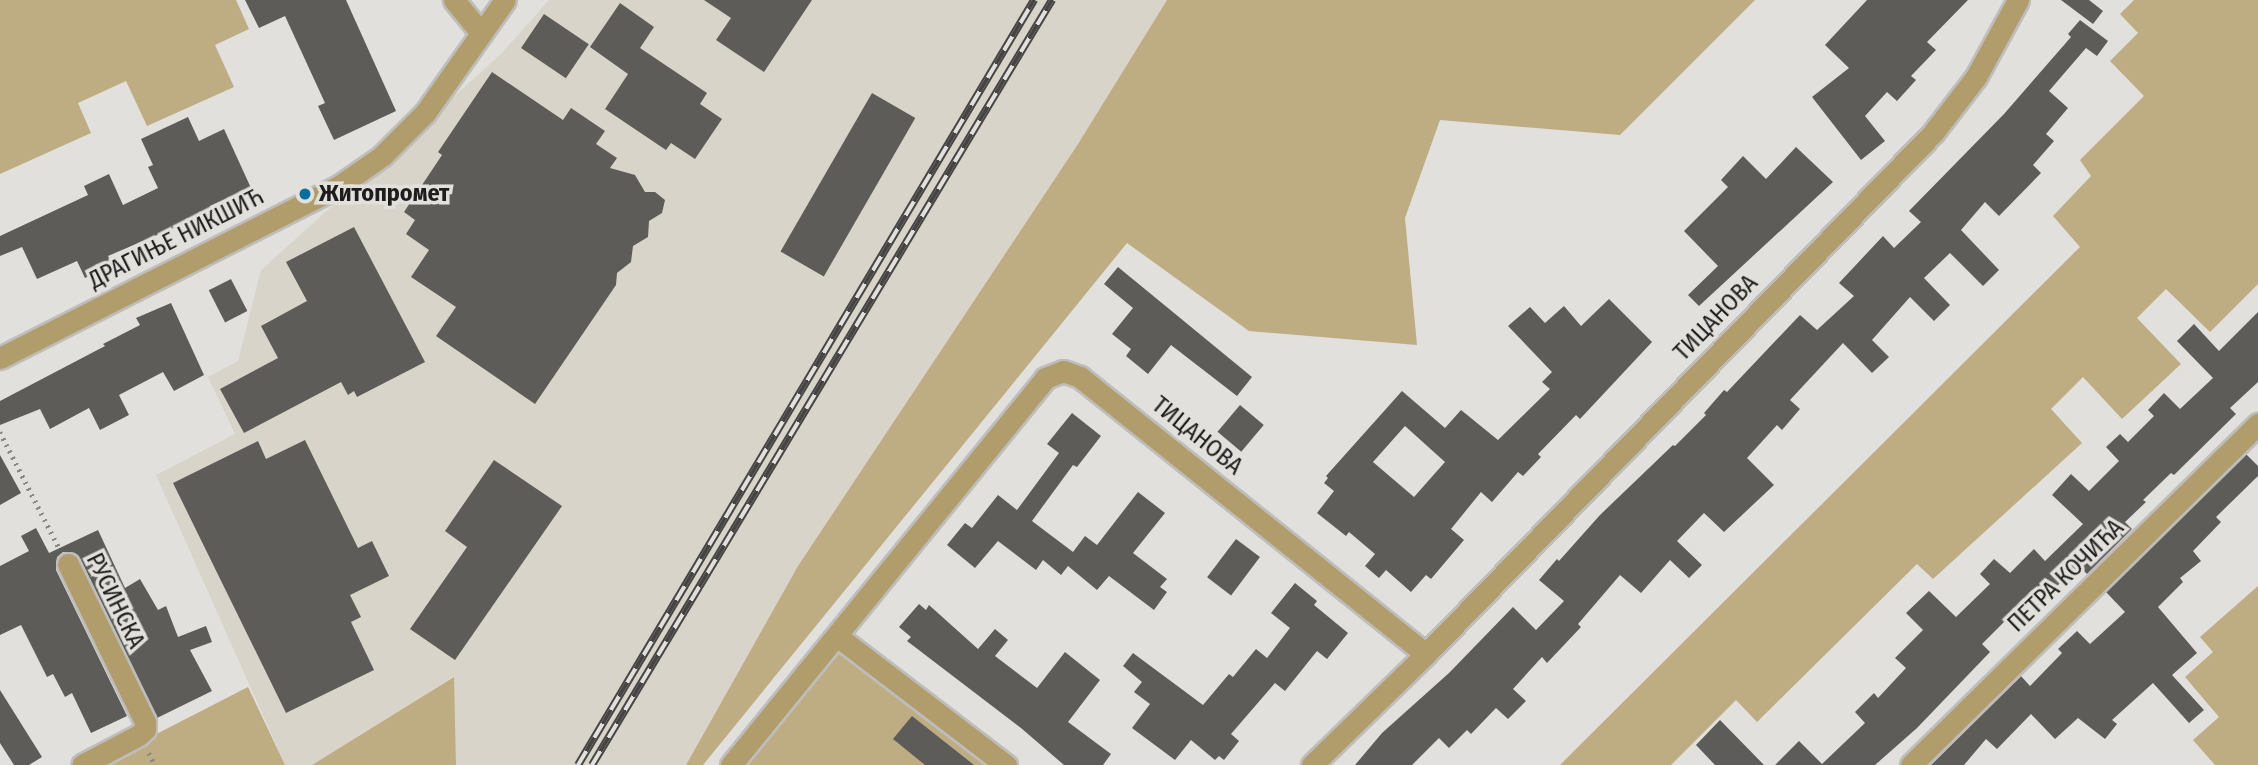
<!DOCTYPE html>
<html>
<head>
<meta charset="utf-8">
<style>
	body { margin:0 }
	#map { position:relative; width:2258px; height:765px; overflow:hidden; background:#e1e0dd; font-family:"Fira Sans Condensed",sans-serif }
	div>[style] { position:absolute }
	.built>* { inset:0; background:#d9d4ca }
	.green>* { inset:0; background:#beac83 }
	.building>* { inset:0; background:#5d5c59; transform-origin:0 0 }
	.path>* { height:4.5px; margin-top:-2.25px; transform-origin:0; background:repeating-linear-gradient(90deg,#898886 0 2px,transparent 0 7px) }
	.roads { filter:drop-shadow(2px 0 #bebdba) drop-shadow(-2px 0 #bebdba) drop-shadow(0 2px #bebdba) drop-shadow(0 -2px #bebdba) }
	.minor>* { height:21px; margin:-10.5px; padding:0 10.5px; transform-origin:10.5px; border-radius:10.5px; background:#b19c6b }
	.rail>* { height:8px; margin-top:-4px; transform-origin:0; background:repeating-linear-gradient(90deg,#e1e0dd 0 16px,#464544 0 32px); box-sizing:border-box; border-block:2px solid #464544 }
	.dots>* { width:19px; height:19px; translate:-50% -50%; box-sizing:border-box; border:4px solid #e1e0dd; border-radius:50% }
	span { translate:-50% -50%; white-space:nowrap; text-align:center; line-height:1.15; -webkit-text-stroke:7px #e1e0dd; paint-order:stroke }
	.poi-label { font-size:24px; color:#1e1d1c; font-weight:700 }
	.left { translate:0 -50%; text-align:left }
	.street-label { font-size:24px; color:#1e1d1c }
</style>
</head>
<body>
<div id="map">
	<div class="built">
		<div style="clip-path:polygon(549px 0,1167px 0,1078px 144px,798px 566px,686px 765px,456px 765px,453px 677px,312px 765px,285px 765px,156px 475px,235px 434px,208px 377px,238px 361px,261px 270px,501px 54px)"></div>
	</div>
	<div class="green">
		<div style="clip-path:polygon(0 0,236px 0,249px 29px,215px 45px,234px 87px,147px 126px,126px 81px,78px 103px,91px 133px,0 174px)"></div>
		<div style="clip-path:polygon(1167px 0,1755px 0,1620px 135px,1440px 120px,1405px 218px,1417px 345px,1249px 331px,1127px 243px,703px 765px,686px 765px,798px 566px,1078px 144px)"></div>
		<div style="clip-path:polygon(2134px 0,2258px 0,2258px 284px,2210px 332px,2166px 289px,2137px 318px,2181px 364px,2122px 419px,2083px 377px,2051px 409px,2082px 443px,1933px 579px,1917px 564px,1757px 722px,1736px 700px,1671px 765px,1560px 765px,2080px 247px,2053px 216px,2091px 176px,2080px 160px,2144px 96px,2110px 61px,2138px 33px,2120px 14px)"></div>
		<div style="clip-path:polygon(2258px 586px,2258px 765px,2215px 765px,2193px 740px,2219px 717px,2185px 677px,2213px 652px,2200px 637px)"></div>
		<div style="clip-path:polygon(844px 642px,996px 765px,747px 765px)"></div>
		<div style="clip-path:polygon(454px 677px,456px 765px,312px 765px)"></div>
		<div style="clip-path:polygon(248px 687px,285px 765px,96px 765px)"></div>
	</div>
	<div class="building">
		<div style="clip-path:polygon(245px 0,346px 0,396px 111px,334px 140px,318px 106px,325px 103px,285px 16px,259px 28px)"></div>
		<div style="clip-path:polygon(704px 0,812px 0,764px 72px,716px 40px,731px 18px)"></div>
		<div style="clip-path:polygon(1867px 0,1968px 0,1927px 42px,1936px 50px,1911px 76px,1916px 80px,1897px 101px,1887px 92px,1865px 116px,1885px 141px,1861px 160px,1812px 97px,1849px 68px,1825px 45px)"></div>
		<div style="clip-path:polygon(2061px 0,2089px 0,2103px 11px,2093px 24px)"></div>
		<div style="clip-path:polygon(620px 3px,654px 27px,640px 48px,707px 93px,700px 104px,722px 119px,695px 159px,671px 143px,666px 150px,605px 109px,628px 74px,590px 47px)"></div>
		<div style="left:544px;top:14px;width:54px;height:41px;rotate:34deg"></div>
		<div style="clip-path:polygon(2080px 20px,2108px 41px,2097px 56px,2086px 48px,2049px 91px,2068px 108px,2046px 134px,2054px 141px,2033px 165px,2041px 173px,1999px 216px,1985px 202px,1961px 230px,1999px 270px,1983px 286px,1950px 253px,1924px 278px,1950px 305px,1934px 321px,1910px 297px,1872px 340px,1889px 357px,1872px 373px,1843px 343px,1790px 400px,1800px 409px,1782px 430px,1777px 425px,1747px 458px,1774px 485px,1724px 532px,1704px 513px,1677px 541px,1702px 565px,1689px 578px,1670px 560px,1641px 593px,1620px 575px,1578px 624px,1581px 627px,1547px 663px,1542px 657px,1513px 689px,1526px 701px,1508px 719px,1496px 708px,1471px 734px,1467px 730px,1449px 748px,1439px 738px,1412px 765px,1355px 765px,1382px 733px,1449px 673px,1513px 607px,1536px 630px,1564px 601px,1539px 580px,1557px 559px,1559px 561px,1600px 515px,1673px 445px,1675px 446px,1706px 415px,1704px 413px,1724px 390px,1727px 392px,1800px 315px,1817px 330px,1854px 296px,1839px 283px,1883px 236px,1894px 248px,1921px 222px,1909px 211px,2004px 114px,2071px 37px,2068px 34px)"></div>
		<div style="clip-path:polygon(492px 72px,563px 120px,571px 108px,605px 131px,596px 144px,617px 158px,610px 168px,635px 175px,645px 192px,655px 192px,665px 200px,662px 213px,649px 221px,648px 237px,633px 246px,631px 262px,617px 273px,616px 285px,535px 404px,436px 336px,456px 307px,411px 277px,429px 250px,406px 234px,415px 220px,404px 212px,442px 155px,438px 152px)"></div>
		<div style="left:872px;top:93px;width:50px;height:183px;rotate:30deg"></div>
		<div style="clip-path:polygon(188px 117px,199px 141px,224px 129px,251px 188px,210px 206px,213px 211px,108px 256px,113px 265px,85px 278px,77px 261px,37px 279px,22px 247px,0 256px,0 236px,88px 195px,84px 186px,109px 174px,123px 205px,158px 188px,148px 167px,153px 165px,141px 139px)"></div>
		<div style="clip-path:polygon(1796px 147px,1833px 182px,1699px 306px,1688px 295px,1718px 266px,1684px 231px,1728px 187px,1721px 180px,1743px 156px,1766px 179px)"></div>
		<div style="clip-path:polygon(354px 227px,425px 362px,357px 397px,354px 391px,348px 395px,341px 382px,244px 433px,220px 389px,278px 358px,261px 326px,307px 301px,286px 262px)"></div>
		<div style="clip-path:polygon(1118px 267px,1252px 377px,1237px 396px,1171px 345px,1148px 374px,1126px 356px,1131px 349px,1112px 334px,1133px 308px,1104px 284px)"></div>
		<div style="left:231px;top:279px;width:36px;height:25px;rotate:63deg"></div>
		<div style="clip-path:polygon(evenodd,1609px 299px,1652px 342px,1580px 419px,1576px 415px,1538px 454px,1541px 457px,1523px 476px,1518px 472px,1492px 502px,1481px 492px,1451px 529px,1464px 540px,1431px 579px,1426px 575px,1411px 592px,1386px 570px,1379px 578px,1365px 566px,1375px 554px,1349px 532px,1346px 536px,1317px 513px,1334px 491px,1324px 483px,1328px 478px,1326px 476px,1402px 391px,1445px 428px,1461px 410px,1498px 440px,1550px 389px,1542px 382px,1552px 372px,1508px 326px,1530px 307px,1545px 323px,1564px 306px,1581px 326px,1609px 299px,1405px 426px,1445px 462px,1414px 497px,1373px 462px,1405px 426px)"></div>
		<div style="clip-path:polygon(171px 303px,204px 375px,174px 391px,163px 372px,119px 395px,129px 415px,100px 430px,89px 408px,50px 429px,40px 409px,0 425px,0 401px,105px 346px,103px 344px,140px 325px,136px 318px)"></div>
		<div style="clip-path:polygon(2258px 312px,2258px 382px,2230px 408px,2236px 414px,2174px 475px,2171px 473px,2143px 500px,2146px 502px,2125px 522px,2132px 529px,2087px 574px,2080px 567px,2071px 576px,2069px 574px,2026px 618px,2017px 609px,1982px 644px,1990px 652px,1917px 728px,1875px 765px,1775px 765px,1799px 741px,1822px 764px,1865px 723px,1855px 712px,1874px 693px,1878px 698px,1906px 668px,1895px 658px,1923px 630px,1906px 613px,1929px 591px,1956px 617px,1990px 584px,1980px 574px,1994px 559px,2010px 573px,2034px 549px,2045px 561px,2083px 524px,2052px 495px,2071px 474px,2089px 491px,2119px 461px,2106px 447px,2120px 434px,2128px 442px,2154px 416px,2148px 410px,2164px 393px,2180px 409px,2213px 378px,2177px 341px,2194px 324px,2219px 351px)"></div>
		<div style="left:1240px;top:405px;width:31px;height:35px;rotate:40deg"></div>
		<div style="clip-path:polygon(1072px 413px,1101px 436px,1077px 467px,1073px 465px,1032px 521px,1073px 552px,1085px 536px,1097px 545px,1138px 492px,1165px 513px,1133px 553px,1167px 579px,1160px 587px,1167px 592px,1154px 610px,1109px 576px,1097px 590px,1068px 566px,1061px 575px,1043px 560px,1036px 570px,998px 541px,975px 568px,947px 545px,965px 523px,972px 528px,998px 495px,1017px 510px,1059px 453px,1047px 444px)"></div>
		<div style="clip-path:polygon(305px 440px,358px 548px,372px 541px,389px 576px,350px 595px,361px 617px,351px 622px,374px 670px,286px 713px,173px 483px,258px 441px,266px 459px)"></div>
		<div style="clip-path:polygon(2246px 454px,2258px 466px,2258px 476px,2216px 517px,2221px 522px,2193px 551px,2201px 561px,2180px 578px,2183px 582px,2158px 607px,2197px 653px,2172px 675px,2204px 710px,2189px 723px,2153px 683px,2112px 720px,2117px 724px,2105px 739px,2078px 718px,2055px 739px,2031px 714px,1997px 749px,1986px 739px,1964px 765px,1931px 765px,2021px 676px,2030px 686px,2062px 653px,2058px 649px,2077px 631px,2090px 644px,2125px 612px,2106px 592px)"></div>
		<div style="clip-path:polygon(0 455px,21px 493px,0 505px)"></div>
		<div style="clip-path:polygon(494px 460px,562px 506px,455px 660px,410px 629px,467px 547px,445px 531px)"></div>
		<div style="clip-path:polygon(36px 528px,49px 553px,98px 530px,125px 588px,140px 579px,158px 610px,166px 606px,178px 637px,206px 626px,212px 642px,190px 650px,212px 691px,157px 718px,80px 558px,75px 553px,63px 552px,57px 557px,56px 570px,127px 716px,91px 733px,72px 693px,65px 697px,53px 674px,47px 677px,21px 625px,0 635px,0 566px,29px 551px,21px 536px)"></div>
		<div style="left:1236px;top:539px;width:30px;height:48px;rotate:37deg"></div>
		<div style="clip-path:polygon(1295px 583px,1317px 601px,1314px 605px,1348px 633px,1327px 659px,1317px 651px,1285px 691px,1275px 683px,1231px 734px,1239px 741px,1224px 760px,1219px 756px,1215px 760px,1191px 740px,1175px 760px,1132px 728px,1150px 704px,1134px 692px,1142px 682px,1123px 666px,1133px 653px,1203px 705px,1229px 674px,1233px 677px,1256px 649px,1267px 658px,1290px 628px,1271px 613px)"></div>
		<div style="clip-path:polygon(919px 604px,926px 610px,929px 605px,978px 649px,995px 629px,1008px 640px,995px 656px,1037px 688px,1065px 652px,1100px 680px,1068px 722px,1111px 754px,1103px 765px,1064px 765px,1021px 728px,907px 641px,911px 637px,899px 627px)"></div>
		<div style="clip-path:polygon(0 690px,42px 757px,29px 765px,14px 765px,0 743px)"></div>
		<div style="clip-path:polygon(912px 716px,974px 765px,925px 765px,893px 739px)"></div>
		<div style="clip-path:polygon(1720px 720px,1764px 765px,1715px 765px,1696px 745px)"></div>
	</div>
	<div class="path">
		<div style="left:0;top:432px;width:130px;rotate:63deg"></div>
		<div style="left:149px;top:753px;width:13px;rotate:63deg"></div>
	</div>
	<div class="roads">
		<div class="minor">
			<div style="left:454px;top:0;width:43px;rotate:50.7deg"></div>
			<div style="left:0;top:358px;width:380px;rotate:-26.9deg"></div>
			<div style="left:339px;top:186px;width:52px;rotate:-34.9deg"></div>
			<div style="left:382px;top:156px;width:61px;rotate:-45deg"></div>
			<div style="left:425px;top:113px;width:138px;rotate:-54.7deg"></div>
			<div style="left:68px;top:564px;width:176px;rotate:64deg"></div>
			<div style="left:145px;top:722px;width:7px;rotate:90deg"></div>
			<div style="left:145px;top:729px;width:8px;rotate:135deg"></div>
			<div style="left:139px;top:735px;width:64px;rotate:152.2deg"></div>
			<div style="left:837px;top:636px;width:213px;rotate:37.4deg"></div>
			<div style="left:731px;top:765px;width:498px;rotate:-50.9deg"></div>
			<div style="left:1045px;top:378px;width:19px;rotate:-21deg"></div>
			<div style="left:1063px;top:371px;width:18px;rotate:19deg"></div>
			<div style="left:1080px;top:377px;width:443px;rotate:38.7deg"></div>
			<div style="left:1312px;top:765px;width:159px;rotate:-44.2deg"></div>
			<div style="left:1426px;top:654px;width:727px;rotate:-45.78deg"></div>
			<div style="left:1933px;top:133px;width:71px;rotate:-52.5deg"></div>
			<div style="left:1976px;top:77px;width:88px;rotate:-61.4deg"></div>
			<div style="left:1911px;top:765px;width:487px;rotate:-44.5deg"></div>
		</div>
	</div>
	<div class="rail">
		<div style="left:578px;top:765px;width:891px;rotate:-59.2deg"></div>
		<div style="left:592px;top:765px;width:893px;rotate:-58.98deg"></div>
	</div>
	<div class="dots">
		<div style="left:305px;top:194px;background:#0a6e9b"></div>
	</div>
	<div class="poi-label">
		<span class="left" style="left:319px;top:194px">Житопромет</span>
	</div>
	<div class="street-label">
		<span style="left:176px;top:239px;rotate:-27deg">ДРАГИЊЕ НИКШИЋ</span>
		<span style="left:1716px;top:318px;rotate:-46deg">ТИЦАНОВА</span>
		<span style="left:1197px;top:436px;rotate:39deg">ТИЦАНОВА</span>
		<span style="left:2066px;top:576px;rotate:-44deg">ПЕТРА КОЧИЋА</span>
		<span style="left:115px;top:601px;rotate:64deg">РУСИНСКА</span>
	</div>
</div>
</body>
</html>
